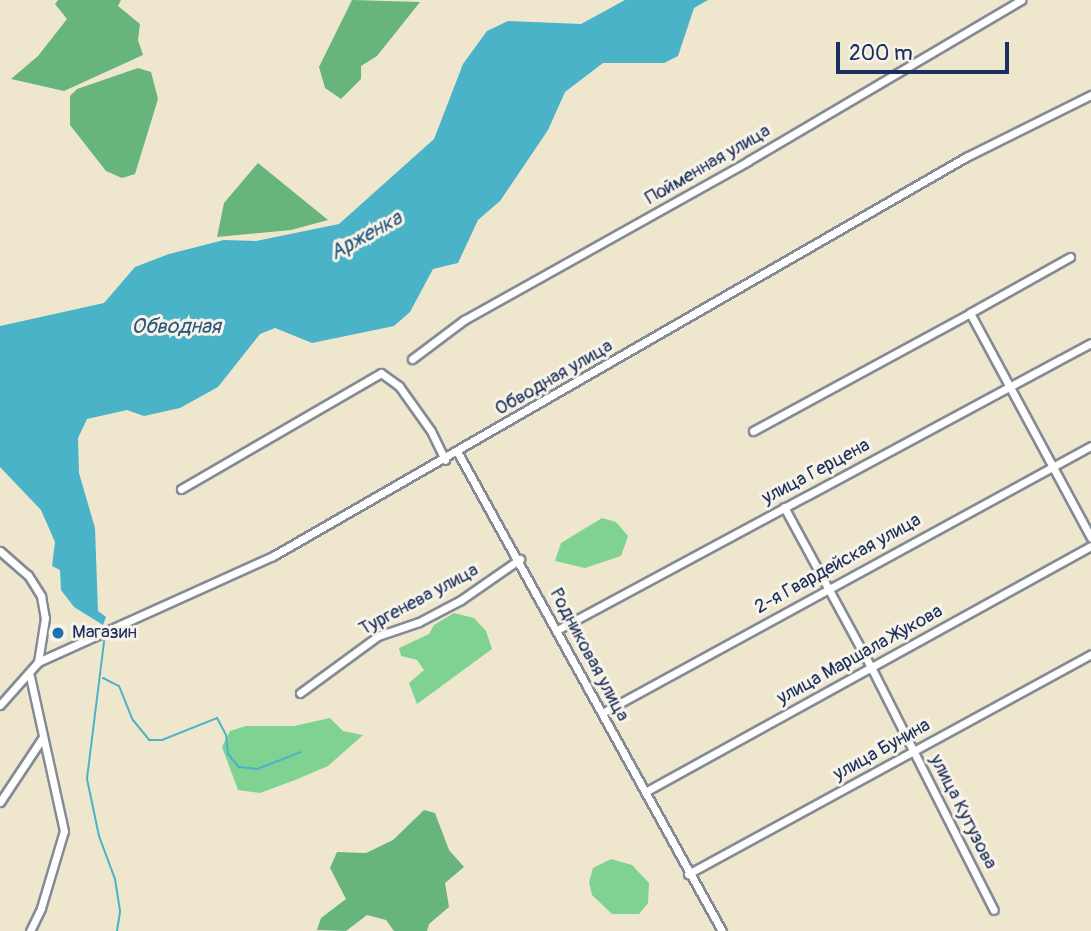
<!DOCTYPE html>
<html>
<head>
<meta charset="utf-8">
<style>
	body { margin:0 }
	#map { position:relative; width:1091px; height:931px; overflow:hidden; background:#eee7cd; font-family:Pangolin,sans-serif }
	div>[style] { position:absolute }
	.green>* { inset:0; background:#80d293 }
	.forest>* { inset:0; background:#68b47d }
	.water>* { inset:0; background:#4ab3c8 }
	.stream>* { height:2px; margin:-1px; padding:0 1px; transform-origin:1px; border-radius:1px; background:#4ab3c8 }
	.roads { filter:drop-shadow(2px 0 #848b96) drop-shadow(-2px 0 #848b96) drop-shadow(0 2px #848b96) drop-shadow(0 -2px #848b96) }
	.minor>* { height:7px; margin:-3.5px; padding:0 3.5px; transform-origin:3.5px; border-radius:3.5px; background:#fff }
	.dots>* { width:19px; height:19px; translate:-50% -50%; box-sizing:border-box; border:4px solid #f7f3e8; border-radius:50% }
	span { translate:-50% -50%; white-space:nowrap; text-align:center; line-height:1.15; -webkit-text-stroke:6px #f7f3e8; paint-order:stroke }
	.street-label { font-size:19px; color:#1b2f5e }
	.poi-label { font-size:19px; color:#1b2f5e }
	.left { translate:0 -50%; text-align:left }
	.water-label { font-size:21px; color:#29577e; font-style:italic }
	.scale { position:absolute; left:836px; top:42px; width:173px; height:32px; box-sizing:border-box; border:4px solid #1b2f5e; border-top:0; padding-left:9px; font-size:21px; line-height:24px; white-space:nowrap; color:#1b2f5e; -webkit-text-stroke:5px #f7f3e8; paint-order:stroke }
</style>
</head>
<body>
<div id="map">
	<div class="green">
		<div style="clip-path:polygon(602px 518px,616px 522px,628px 536px,621px 556px,585px 568px,555px 561px,561px 543px)"></div>
		<div style="clip-path:polygon(454px 613px,474px 618px,486px 631px,492px 649px,417px 704px,409px 683px,424px 670px,417px 660px,401px 656px,399px 648px,429px 634px,434px 625px)"></div>
		<div style="clip-path:polygon(330px 718px,343px 731px,363px 735px,328px 766px,295px 780px,260px 793px,238px 790px,222px 747px,230px 731px,246px 726px,294px 726px)"></div>
		<div style="clip-path:polygon(611px 859px,632px 865px,649px 883px,648px 903px,639px 914px,612px 914px,592px 895px,589px 882px,593px 868px)"></div>
	</div>
	<div class="forest">
		<div style="clip-path:polygon(58px 0,121px 0,118px 6px,140px 24px,138px 40px,143px 55px,64px 91px,11px 79px,38px 56px,67px 19px,55px 4px)"></div>
		<div style="clip-path:polygon(352px 0,420px 2px,377px 56px,361px 66px,361px 79px,341px 99px,325px 88px,319px 67px)"></div>
		<div style="clip-path:polygon(138px 68px,151px 72px,158px 99px,135px 174px,122px 178px,106px 171px,70px 125px,70px 96px,77px 89px)"></div>
		<div style="clip-path:polygon(258px 163px,328px 220px,291px 230px,217px 237px,224px 203px)"></div>
		<div style="clip-path:polygon(424px 810px,435px 813px,449px 850px,464px 867px,445px 883px,449px 907px,429px 924px,427px 931px,394px 931px,386px 920px,367px 915px,346px 931px,317px 930px,321px 918px,346px 899px,330px 868px,337px 852px,366px 853px,393px 840px)"></div>
	</div>
	<div class="water">
		<div style="clip-path:polygon(625px 0,708px 0,694px 8px,678px 56px,664px 63px,603px 63px,565px 92px,548px 130px,500px 201px,478px 220px,458px 263px,433px 269px,410px 312px,394px 326px,312px 343px,275px 328px,260px 334px,218px 387px,180px 408px,144px 416px,127px 410px,87px 419px,78px 438px,79px 473px,95px 528px,98px 611px,106px 617px,103px 625px,74px 607px,61px 590px,60px 570px,52px 566px,55px 542px,41px 510px,0 467px,0 326px,104px 303px,135px 267px,169px 254px,224px 240px,256px 241px,339px 224px,434px 139px,463px 64px,487px 31px,508px 21px,581px 24px)"></div>
	</div>
	<div class="stream">
		<div style="left:105px;top:634px;width:146px;rotate:97.1deg"></div>
		<div style="left:87px;top:779px;width:58px;rotate:78.1deg"></div>
		<div style="left:99px;top:836px;width:46px;rotate:69.6deg"></div>
		<div style="left:115px;top:879px;width:33px;rotate:81deg"></div>
		<div style="left:120px;top:912px;width:19px;rotate:99deg"></div>
		<div style="left:103px;top:678px;width:18px;rotate:27deg"></div>
		<div style="left:119px;top:686px;width:37px;rotate:68deg"></div>
		<div style="left:133px;top:720px;width:26px;rotate:51deg"></div>
		<div style="left:149px;top:740px;width:13px"></div>
		<div style="left:162px;top:740px;width:59px;rotate:-21.8deg"></div>
		<div style="left:217px;top:718px;width:19px;rotate:62deg"></div>
		<div style="left:226px;top:735px;width:19px;rotate:84deg"></div>
		<div style="left:228px;top:754px;width:17px;rotate:50deg"></div>
		<div style="left:239px;top:767px;width:18px;rotate:6deg"></div>
		<div style="left:257px;top:769px;width:47px;rotate:-21.1deg"></div>
	</div>
	<div class="roads">
		<div class="minor">
			<div style="left:1070px;top:257px;width:115px;rotate:150.8deg"></div>
			<div style="left:970px;top:313px;width:255px;rotate:61.7deg"></div>
			<div style="left:412px;top:359px;width:65px;rotate:-36.9deg"></div>
			<div style="left:464px;top:320px;width:325px;rotate:-29.2deg"></div>
			<div style="left:748px;top:161px;width:317px;rotate:-30.5deg"></div>
			<div style="left:753px;top:431px;width:247px;rotate:-28.5deg"></div>
			<div style="left:458px;top:453px;width:546px;rotate:61.09deg"></div>
			<div style="left:181px;top:489px;width:231px;rotate:-30.1deg"></div>
			<div style="left:381px;top:373px;width:22px;rotate:36deg"></div>
			<div style="left:399px;top:386px;width:55px;rotate:54.6deg"></div>
			<div style="left:431px;top:431px;width:32px;rotate:64deg"></div>
			<div style="left:784px;top:507px;width:182px;rotate:61.5deg"></div>
			<div style="left:871px;top:667px;width:272px;rotate:63.2deg"></div>
			<div style="left:0;top:551px;width:37px;rotate:41deg"></div>
			<div style="left:28px;top:575px;width:25px;rotate:58deg"></div>
			<div style="left:41px;top:596px;width:22px;rotate:80deg"></div>
			<div style="left:45px;top:618px;width:45px;rotate:99deg"></div>
			<div style="left:557px;top:630px;width:606px;rotate:-28.26deg"></div>
			<div style="left:300px;top:693px;width:97px;rotate:-36.2deg"></div>
			<div style="left:378px;top:636px;width:43px;rotate:-18.9deg"></div>
			<div style="left:419px;top:622px;width:47px;rotate:-27.6deg"></div>
			<div style="left:461px;top:600px;width:72px;rotate:-34.8deg"></div>
			<div style="left:0;top:705px;width:57px;rotate:-48.5deg"></div>
			<div style="left:38px;top:662px;width:258px;rotate:-24.3deg"></div>
			<div style="left:273px;top:556px;width:800px;rotate:-29.93deg"></div>
			<div style="left:966px;top:157px;width:140px;rotate:-26.4deg"></div>
			<div style="left:602px;top:713px;width:557px;rotate:-28.64deg"></div>
			<div style="left:645px;top:792px;width:509px;rotate:-28.88deg"></div>
			<div style="left:0;top:802px;width:78px;rotate:-56.5deg"></div>
			<div style="left:688px;top:874px;width:459px;rotate:-28.6deg"></div>
			<div style="left:30px;top:931px;width:25px;rotate:-64deg"></div>
			<div style="left:41px;top:908px;width:80px;rotate:-73.4deg"></div>
			<div style="left:64px;top:831px;width:159px;rotate:-102.4deg"></div>
		</div>
	</div>
	<div class="dots">
		<div style="left:58px;top:633px;background:#1f6fb2"></div>
	</div>
	<div class="street-label">
		<span style="left:708px;top:165px;rotate:-30deg">Пойменная улица</span>
		<span style="left:554px;top:378px;rotate:-30deg">Обводная улица</span>
		<span style="left:816px;top:472px;rotate:-28deg">улица Герцена</span>
		<span style="left:838px;top:564px;rotate:-29deg">2-я Гвардейская улица</span>
		<span style="left:419px;top:600px;rotate:-28deg">Тургенева улица</span>
		<span style="left:589px;top:655px;rotate:62deg">Родниковая улица</span>
		<span style="left:860px;top:655px;rotate:-29deg">улица Маршала Жукова</span>
		<span style="left:882px;top:750px;rotate:-29deg">улица Бунина</span>
		<span style="left:963px;top:812px;rotate:63deg">улица Кутузова</span>
	</div>
	<div class="poi-label">
		<span class="left" style="left:72px;top:633px">Магазин</span>
	</div>
	<div class="water-label">
		<span style="left:366px;top:236px;rotate:-29deg">Арженка</span>
		<span style="left:176px;top:327px">Обводная</span>
	</div>
	<div class="scale">200 m</div>
</div>
</body>
</html>
